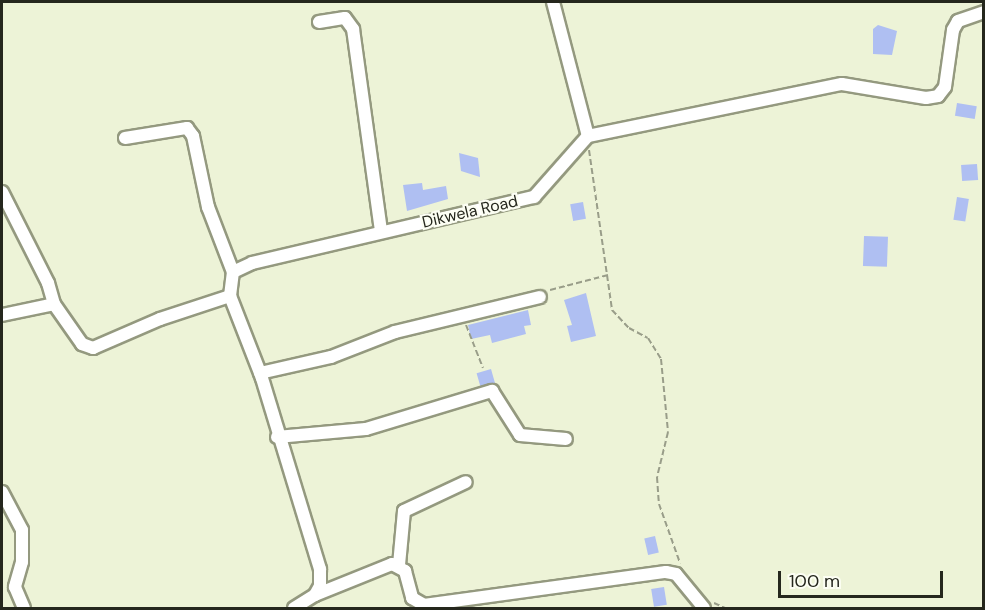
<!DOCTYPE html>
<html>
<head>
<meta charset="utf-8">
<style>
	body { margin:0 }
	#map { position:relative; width:985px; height:610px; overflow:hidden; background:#edf3d7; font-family:"DM Sans",sans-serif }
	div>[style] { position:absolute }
	.building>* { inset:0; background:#afbff2; transform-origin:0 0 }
	.path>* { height:2px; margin-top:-1px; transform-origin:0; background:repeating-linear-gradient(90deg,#999d89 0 6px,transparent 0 9px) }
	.roads { filter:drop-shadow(2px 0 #94997f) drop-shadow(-2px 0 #94997f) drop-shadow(0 2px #94997f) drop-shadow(0 -2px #94997f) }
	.minor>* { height:12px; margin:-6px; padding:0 6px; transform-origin:6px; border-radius:6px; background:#fff }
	span { translate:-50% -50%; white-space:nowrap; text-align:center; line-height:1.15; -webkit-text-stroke:4.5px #fcfef3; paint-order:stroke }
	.street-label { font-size:16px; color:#25271d }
	.frame { position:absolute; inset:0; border:3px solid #25271d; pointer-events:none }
	.scale { position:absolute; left:778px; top:571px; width:165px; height:27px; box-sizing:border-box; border:3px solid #25271d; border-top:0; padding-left:8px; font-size:18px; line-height:21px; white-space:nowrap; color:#25271d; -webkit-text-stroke:4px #fcfef3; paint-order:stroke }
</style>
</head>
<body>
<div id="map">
	<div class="building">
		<div style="clip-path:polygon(878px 25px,897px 31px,892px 55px,873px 54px,873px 29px)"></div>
		<div style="left:957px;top:103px;width:20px;height:13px;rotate:9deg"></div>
		<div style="clip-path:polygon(459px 153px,478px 158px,480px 177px,461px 171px)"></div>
		<div style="left:977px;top:164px;width:16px;height:16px;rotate:86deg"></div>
		<div style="clip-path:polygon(422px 183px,423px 190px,446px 186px,448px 199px,407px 211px,403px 185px)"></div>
		<div style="left:957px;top:197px;width:12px;height:23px;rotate:9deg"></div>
		<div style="left:583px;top:202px;width:17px;height:13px;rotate:80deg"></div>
		<div style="left:864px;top:236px;width:24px;height:30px;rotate:2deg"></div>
		<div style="clip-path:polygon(586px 293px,596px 336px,571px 342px,567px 326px,572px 325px,564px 300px)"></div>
		<div style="clip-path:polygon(528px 310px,531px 325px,524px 326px,526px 334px,492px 343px,490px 335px,471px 339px,468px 325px)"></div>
		<div style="left:491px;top:369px;width:15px;height:15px;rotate:74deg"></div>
		<div style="left:655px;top:536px;width:17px;height:11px;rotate:77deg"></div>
		<div style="left:664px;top:587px;width:18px;height:13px;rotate:81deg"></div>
	</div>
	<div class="path">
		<div style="left:589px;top:150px;width:162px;rotate:81.8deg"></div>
		<div style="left:612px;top:310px;width:25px;rotate:47deg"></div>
		<div style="left:629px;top:328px;width:21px;rotate:28deg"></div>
		<div style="left:648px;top:338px;width:25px;rotate:58deg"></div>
		<div style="left:661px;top:359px;width:73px;rotate:84.5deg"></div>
		<div style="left:668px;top:432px;width:46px;rotate:103.7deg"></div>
		<div style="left:657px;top:477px;width:27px;rotate:86deg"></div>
		<div style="left:659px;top:504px;width:63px;rotate:70.4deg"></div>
		<div style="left:550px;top:290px;width:60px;rotate:-14.5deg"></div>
		<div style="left:466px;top:325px;width:46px;rotate:68.4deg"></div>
		<div style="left:714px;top:603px;width:12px;rotate:24deg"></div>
	</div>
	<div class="roads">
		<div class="minor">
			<div style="left:553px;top:2px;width:138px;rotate:75.4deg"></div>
			<div style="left:319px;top:22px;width:26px;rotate:-9deg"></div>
			<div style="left:345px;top:18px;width:14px;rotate:54deg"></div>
			<div style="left:353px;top:29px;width:205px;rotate:82.1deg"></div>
			<div style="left:125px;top:138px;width:63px;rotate:-9.2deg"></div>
			<div style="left:187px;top:128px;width:10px;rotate:53deg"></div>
			<div style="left:193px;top:136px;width:73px;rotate:78.1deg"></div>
			<div style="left:208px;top:207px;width:70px;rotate:69deg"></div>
			<div style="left:2px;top:192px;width:102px;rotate:63.2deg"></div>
			<div style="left:48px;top:283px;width:22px;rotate:74deg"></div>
			<div style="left:2px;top:315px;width:53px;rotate:-11.9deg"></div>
			<div style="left:54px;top:304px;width:49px;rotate:55deg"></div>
			<div style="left:82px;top:344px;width:12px;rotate:20deg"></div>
			<div style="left:93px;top:348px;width:73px;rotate:-23.4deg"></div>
			<div style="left:160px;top:319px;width:74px;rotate:-18.2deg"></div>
			<div style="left:260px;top:373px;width:73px;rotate:-12.7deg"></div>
			<div style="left:331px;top:357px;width:69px;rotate:-21.3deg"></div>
			<div style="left:395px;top:332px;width:149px;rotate:-13.6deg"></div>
			<div style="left:277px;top:437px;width:89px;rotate:-5.1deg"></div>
			<div style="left:366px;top:429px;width:132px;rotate:-16.8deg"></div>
			<div style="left:492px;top:391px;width:52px;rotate:57.5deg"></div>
			<div style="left:520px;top:435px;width:46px;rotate:5deg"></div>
			<div style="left:2px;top:492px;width:43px;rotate:62.2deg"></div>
			<div style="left:22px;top:530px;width:32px;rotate:90deg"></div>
			<div style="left:22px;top:562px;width:26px;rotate:106deg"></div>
			<div style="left:15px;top:587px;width:23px;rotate:67deg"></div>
			<div style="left:399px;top:565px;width:54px;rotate:-84.7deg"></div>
			<div style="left:404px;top:511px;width:68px;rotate:-25.1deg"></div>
			<div style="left:315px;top:595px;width:83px;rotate:-21.9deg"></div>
			<div style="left:392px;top:564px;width:15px;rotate:28deg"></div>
			<div style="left:405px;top:571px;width:28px;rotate:75deg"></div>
			<div style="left:412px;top:598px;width:14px;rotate:30deg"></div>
			<div style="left:424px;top:605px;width:244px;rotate:-7.8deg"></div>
			<div style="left:666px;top:572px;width:10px;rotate:11deg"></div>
			<div style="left:676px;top:574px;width:44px;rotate:50.5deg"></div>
			<div style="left:294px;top:608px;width:25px;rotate:-32deg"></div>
			<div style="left:315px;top:595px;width:10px;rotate:-61deg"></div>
			<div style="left:320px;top:586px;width:17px;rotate:-90deg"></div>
			<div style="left:320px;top:569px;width:200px;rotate:-106.9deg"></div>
			<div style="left:262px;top:378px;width:88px;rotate:-111.3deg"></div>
			<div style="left:230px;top:296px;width:24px;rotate:-83deg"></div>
			<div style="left:233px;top:272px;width:21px;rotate:-25deg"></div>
			<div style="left:252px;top:263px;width:290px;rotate:-13.2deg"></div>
			<div style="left:534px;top:197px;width:81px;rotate:-48.5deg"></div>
			<div style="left:588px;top:136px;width:259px;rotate:-11.6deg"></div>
			<div style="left:842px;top:84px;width:85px;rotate:9.5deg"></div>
			<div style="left:926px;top:98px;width:12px;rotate:-9deg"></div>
			<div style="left:938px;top:96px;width:11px;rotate:-52deg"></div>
			<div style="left:945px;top:87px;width:58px;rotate:-82deg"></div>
			<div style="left:953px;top:30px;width:10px;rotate:-61deg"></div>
			<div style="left:958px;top:21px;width:28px;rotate:-19deg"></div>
		</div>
	</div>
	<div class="street-label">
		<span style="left:470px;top:212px;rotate:-13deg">Dikwela Road</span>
	</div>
	<div class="frame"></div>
	<div class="scale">100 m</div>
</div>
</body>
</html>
